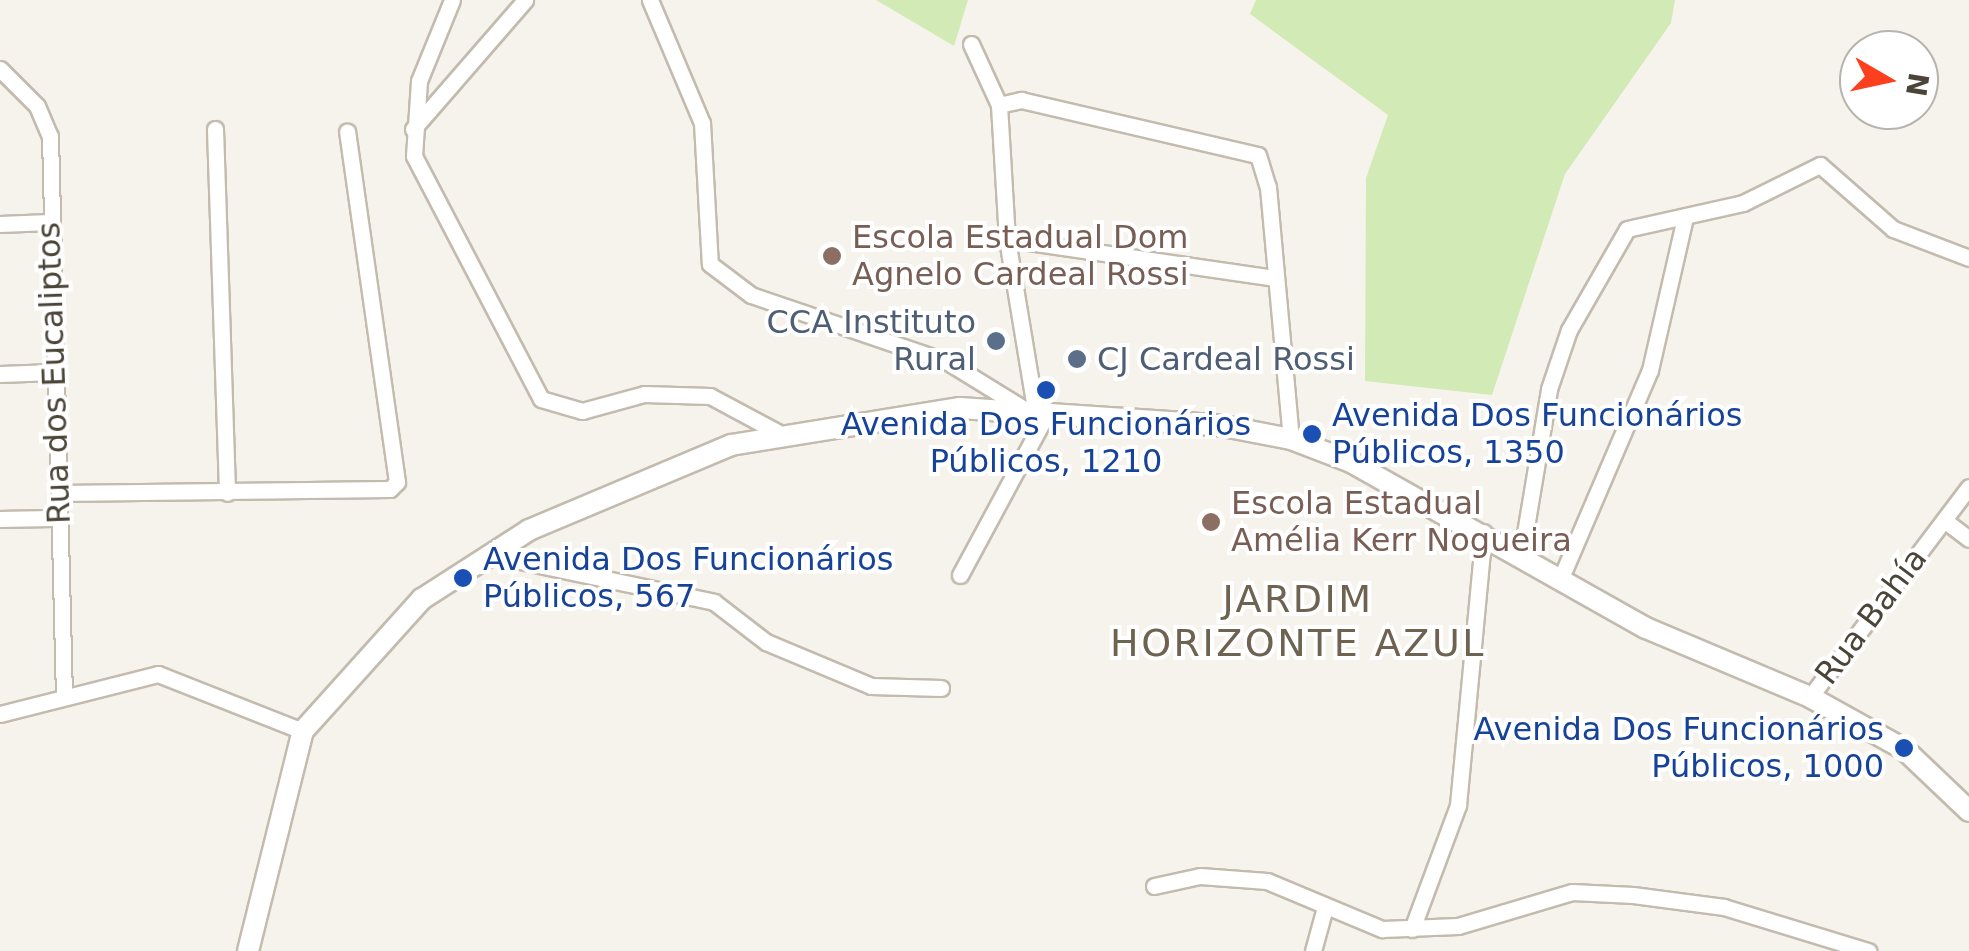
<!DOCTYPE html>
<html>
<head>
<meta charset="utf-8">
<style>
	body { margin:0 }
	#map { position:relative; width:1969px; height:951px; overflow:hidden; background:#f6f3ec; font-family:"DejaVu Sans",sans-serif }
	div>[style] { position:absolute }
	.green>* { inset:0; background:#d2eab5 }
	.roads { filter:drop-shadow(2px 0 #c2bbae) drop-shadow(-2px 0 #c2bbae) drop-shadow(0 2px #c2bbae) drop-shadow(0 -2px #c2bbae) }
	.minor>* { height:15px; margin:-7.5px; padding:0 7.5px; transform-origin:7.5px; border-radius:7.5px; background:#fff }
	.tertiary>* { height:20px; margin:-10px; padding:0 10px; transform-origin:10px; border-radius:10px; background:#fff }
	.dots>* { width:28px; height:28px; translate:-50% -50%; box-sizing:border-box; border:5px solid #fff; border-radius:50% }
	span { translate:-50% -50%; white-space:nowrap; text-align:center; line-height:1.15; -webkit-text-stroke:8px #fff; paint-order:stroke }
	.education-label { font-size:32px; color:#785e54 }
	.left { translate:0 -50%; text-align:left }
	.service-label { font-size:32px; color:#4e5e75 }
	.right { translate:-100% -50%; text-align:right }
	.street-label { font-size:32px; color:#4b4439 }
	.transit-label { font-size:32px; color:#164399 }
	.quarter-label { font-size:38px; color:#6e6250; letter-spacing:2.5px }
	.north { position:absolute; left:1839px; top:30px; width:100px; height:100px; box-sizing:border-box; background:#fff; border:2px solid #b7b4b0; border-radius:50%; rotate:99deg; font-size:28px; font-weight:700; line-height:40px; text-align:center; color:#4b4439 }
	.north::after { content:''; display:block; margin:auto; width:35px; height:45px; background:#fc3f1d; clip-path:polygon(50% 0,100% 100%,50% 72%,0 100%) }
</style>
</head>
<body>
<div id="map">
	<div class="green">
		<div style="clip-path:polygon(876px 0,968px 0,954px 46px)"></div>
		<div style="clip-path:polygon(1256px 0,1675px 0,1671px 23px,1565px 174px,1492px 395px,1365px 381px,1366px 178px,1388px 115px,1250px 14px)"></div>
	</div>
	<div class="roads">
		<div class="minor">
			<div style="left:452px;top:0;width:87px;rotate:112.2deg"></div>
			<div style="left:419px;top:81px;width:75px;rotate:93.8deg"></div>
			<div style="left:414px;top:156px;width:274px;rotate:62.4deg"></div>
			<div style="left:541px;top:399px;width:43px;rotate:16.3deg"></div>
			<div style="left:582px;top:411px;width:64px;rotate:-15.3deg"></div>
			<div style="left:644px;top:394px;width:66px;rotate:1.7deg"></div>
			<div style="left:710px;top:396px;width:76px;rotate:28.2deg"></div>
			<div style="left:650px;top:0;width:134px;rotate:67.1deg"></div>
			<div style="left:702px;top:123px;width:141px;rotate:86.8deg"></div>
			<div style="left:710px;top:264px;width:51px;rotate:37.1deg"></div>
			<div style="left:751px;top:295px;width:208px;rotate:18.8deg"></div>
			<div style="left:948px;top:362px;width:86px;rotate:31.7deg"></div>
			<div style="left:971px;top:44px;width:67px;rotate:65.3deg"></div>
			<div style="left:0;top:69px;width:52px;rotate:45deg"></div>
			<div style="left:37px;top:106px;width:33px;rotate:67deg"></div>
			<div style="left:50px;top:136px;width:560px;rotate:88.57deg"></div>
			<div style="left:999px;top:105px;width:23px;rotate:-13deg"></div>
			<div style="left:1021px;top:100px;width:243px;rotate:13.1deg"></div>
			<div style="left:1258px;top:155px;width:34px;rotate:73deg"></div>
			<div style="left:1268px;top:187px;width:253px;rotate:84.8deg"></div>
			<div style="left:999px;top:105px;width:134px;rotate:86.6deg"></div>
			<div style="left:1007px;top:239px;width:171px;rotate:80.6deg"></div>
			<div style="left:215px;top:129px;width:364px;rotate:88.1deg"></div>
			<div style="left:413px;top:129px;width:171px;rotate:-49deg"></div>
			<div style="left:0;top:224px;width:49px;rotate:-2.3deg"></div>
			<div style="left:1007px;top:239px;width:271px;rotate:8.3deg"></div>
			<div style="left:0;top:374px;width:54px;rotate:-2.1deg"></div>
			<div style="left:59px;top:493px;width:331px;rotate:-0.7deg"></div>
			<div style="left:390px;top:489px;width:10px;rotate:-45deg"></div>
			<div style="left:397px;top:482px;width:354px;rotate:-98.1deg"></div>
			<div style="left:0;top:519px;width:59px;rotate:-1deg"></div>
			<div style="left:1944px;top:520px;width:31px;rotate:37deg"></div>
			<div style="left:487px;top:554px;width:232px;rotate:11.9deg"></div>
			<div style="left:714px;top:602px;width:66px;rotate:37.6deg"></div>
			<div style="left:766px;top:642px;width:114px;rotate:22.7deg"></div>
			<div style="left:871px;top:686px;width:70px;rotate:1.6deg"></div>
			<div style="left:1521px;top:557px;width:170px;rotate:-80.5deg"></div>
			<div style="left:1549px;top:389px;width:62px;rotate:-71.3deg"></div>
			<div style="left:1569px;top:330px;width:116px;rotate:-60.1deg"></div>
			<div style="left:1627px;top:229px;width:119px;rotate:-12.6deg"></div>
			<div style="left:1743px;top:203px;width:86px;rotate:-26.3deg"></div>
			<div style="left:1820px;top:165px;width:97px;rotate:41.2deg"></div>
			<div style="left:1893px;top:229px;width:81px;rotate:20.9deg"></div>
			<div style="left:960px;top:575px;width:187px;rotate:-61.7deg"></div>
			<div style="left:1560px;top:580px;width:228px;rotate:-66.8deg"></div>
			<div style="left:1650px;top:370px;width:153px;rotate:-77.1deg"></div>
			<div style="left:1810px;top:697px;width:263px;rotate:-52.9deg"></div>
			<div style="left:0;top:714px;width:163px;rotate:-14.2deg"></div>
			<div style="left:158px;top:674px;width:156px;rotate:21.5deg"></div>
			<div style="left:1154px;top:886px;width:47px;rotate:-12.3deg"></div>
			<div style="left:1200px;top:876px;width:67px;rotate:4.3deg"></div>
			<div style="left:1267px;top:881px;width:125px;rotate:22.7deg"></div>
			<div style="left:1382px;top:929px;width:76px;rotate:-2.3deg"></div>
			<div style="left:1458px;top:926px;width:119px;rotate:-16.6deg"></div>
			<div style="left:1572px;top:892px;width:61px;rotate:2.8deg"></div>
			<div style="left:1633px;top:895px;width:92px;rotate:7.5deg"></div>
			<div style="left:1724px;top:907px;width:151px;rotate:17deg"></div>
			<div style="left:1412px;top:929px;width:132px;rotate:-69.6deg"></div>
			<div style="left:1458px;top:805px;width:274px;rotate:-84.6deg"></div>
			<div style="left:1313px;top:951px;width:46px;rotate:-74.7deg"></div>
		</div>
		<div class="tertiary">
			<div style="left:248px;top:951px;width:227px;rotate:-76deg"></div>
			<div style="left:303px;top:731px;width:178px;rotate:-48deg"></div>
			<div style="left:422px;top:599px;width:127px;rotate:-32.8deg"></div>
			<div style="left:529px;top:530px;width:219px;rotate:-22.8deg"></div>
			<div style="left:731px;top:445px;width:232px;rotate:-9.2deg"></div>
			<div style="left:960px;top:408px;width:259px;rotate:3.8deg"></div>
			<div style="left:1218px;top:425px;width:74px;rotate:10.9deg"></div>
			<div style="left:1291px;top:439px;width:64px;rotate:21deg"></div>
			<div style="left:1351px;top:462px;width:338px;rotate:29.4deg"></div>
			<div style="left:1646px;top:628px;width:178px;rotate:22.8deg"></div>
			<div style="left:1810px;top:697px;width:107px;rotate:29deg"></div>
			<div style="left:1904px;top:749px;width:90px;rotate:43.6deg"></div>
		</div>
	</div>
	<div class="dots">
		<div style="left:832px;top:256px;background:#8d6e63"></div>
		<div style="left:996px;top:341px;background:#5c6f8a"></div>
		<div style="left:1077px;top:359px;background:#5c6f8a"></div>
		<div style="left:1046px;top:390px;background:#1a4fb4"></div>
		<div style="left:1312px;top:434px;background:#1a4fb4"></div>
		<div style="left:1211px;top:522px;background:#8d6e63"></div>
		<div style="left:463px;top:578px;background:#1a4fb4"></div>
		<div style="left:1904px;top:748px;background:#1a4fb4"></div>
	</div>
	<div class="education-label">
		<span class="left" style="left:852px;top:256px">Escola Estadual Dom<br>Agnelo Cardeal Rossi</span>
		<span class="left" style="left:1231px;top:522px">Escola Estadual<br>Amélia Kerr Nogueira</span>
	</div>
	<div class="service-label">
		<span class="right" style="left:976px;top:341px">CCA Instituto<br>Rural</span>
		<span class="left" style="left:1097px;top:359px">CJ Cardeal Rossi</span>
	</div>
	<div class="street-label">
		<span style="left:54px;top:373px;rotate:-92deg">Rua dos Eucaliptos</span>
		<span style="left:1871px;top:616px;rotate:-53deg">Rua Bahía</span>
	</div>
	<div class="transit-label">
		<span class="left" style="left:1332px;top:434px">Avenida Dos Funcionários<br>Públicos, 1350</span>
		<span style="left:1046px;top:443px">Avenida Dos Funcionários<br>Públicos, 1210</span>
		<span class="left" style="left:483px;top:578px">Avenida Dos Funcionários<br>Públicos, 567</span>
		<span class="right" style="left:1884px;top:748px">Avenida Dos Funcionários<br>Públicos, 1000</span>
	</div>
	<div class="quarter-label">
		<span style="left:1298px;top:622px">JARDIM<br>HORIZONTE AZUL</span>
	</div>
	<div class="north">N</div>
</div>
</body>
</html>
